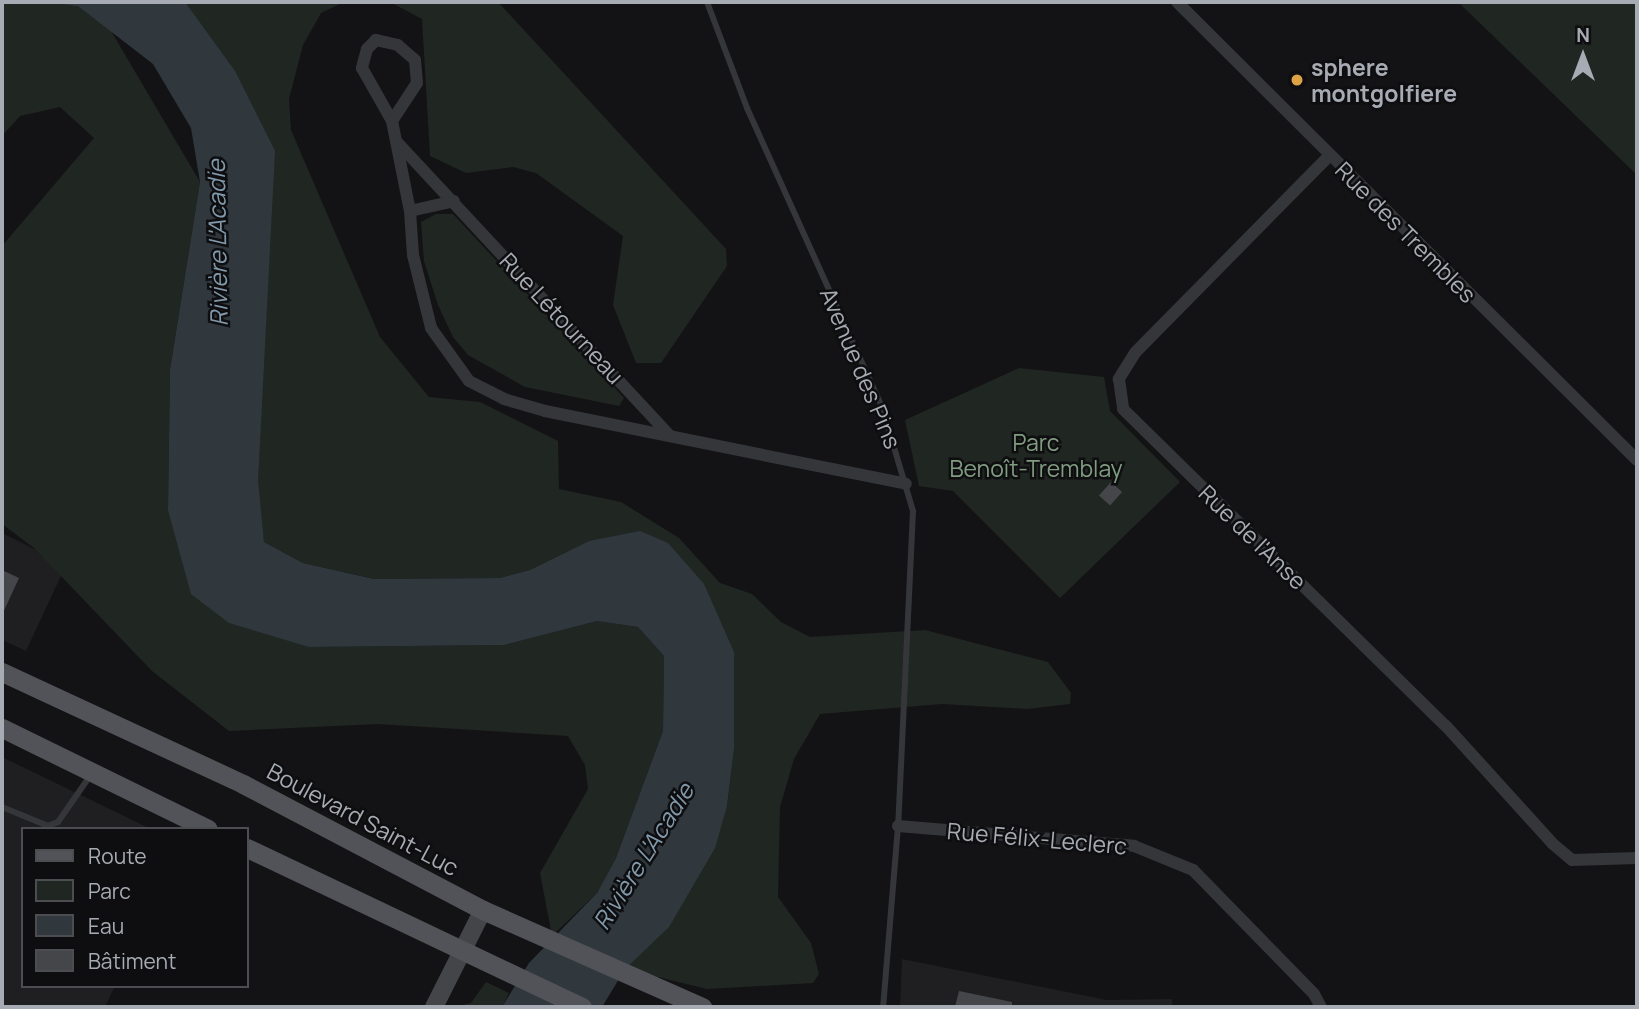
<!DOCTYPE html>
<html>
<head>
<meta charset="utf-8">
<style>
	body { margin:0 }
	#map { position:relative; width:1639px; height:1009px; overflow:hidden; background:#131315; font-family:Manrope,sans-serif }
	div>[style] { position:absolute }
	.built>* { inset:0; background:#1f1f21 }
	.green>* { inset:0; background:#202621 }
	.water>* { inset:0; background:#30383e }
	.building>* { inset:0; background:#454649; transform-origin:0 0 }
	.lane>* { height:6px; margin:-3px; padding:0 3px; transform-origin:3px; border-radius:3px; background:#353639 }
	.street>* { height:12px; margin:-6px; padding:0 6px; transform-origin:6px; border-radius:6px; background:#353639 }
	.secondary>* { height:18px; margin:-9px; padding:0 9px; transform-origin:9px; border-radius:9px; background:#434549 }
	.primary>* { height:19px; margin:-9.5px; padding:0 9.5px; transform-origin:9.5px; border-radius:9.5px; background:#515358 }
	.dots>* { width:19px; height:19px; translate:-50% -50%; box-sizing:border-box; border:4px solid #0e0e10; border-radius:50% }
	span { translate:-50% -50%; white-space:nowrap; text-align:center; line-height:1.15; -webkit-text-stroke:5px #0e0e10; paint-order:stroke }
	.poi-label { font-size:23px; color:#a7abb3; font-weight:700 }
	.left { translate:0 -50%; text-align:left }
	.street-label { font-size:23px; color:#a7abb3 }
	.park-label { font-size:23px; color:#809c81 }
	.water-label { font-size:24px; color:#8199aa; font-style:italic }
	.frame { position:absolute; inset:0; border:4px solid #a7abb3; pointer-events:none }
	.legend { position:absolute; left:21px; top:827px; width:228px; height:161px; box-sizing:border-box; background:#0e0e10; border:2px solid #4b4d51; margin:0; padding:9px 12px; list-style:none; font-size:21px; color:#a7abb3 }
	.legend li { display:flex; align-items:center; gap:14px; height:35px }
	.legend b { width:35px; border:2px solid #4b4d51 }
	.north { position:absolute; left:1548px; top:21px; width:70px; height:70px; -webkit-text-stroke:5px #0e0e10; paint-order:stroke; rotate:0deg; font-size:19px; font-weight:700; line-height:28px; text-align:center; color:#a7abb3 }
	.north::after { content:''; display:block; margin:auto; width:24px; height:32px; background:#a7abb3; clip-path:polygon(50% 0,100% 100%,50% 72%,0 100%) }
</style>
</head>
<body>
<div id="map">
	<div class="built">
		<div style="clip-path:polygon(2px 533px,66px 565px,26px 651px,2px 640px)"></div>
		<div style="clip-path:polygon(2px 757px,151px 829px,23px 829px,23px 986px,115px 986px,105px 1007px,2px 1007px)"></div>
		<div style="clip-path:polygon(902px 959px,1107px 1000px,1172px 999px,1172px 1007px,900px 1007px)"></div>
	</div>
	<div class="green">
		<div style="clip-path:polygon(2px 2px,94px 2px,200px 182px,170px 370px,168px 510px,309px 647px,504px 645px,597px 621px,638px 627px,664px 656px,663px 731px,616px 858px,597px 893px,552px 936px,540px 873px,588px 789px,585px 765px,568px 736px,378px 724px,229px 731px,152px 671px,34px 548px,2px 524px,2px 246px,94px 138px,60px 107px,20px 116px,2px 136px)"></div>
		<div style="clip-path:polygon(185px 2px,344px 2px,321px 13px,303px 45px,289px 99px,291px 130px,380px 337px,429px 397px,480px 402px,558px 441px,559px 489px,621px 502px,679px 538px,720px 583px,752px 594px,781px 622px,810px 637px,925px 630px,1048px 662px,1071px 693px,1070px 704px,1027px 709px,942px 704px,820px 714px,794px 759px,780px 807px,778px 897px,811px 943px,819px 974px,813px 983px,707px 989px,625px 969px,727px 806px,734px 749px,734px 651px,589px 541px,530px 570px,500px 578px,375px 579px,303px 563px,264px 542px)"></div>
		<div style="clip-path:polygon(390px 2px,498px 2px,726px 249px,727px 266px,661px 363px,636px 363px,613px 305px,623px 236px,536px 173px,513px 167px,466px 173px,430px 156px,422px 19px)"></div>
		<div style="clip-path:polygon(1458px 2px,1637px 2px,1637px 175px)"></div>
		<div style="clip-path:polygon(436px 214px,453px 214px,624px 398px,619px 406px,525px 387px,468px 355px,453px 337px,438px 305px,424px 261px,421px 222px)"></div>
		<div style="clip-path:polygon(1019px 368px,1104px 377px,1110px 411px,1180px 482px,1060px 598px,953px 491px,919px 486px,905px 420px)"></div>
		<div style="clip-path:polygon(486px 982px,509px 993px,502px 1007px,455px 1007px,471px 1003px)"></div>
	</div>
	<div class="water">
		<div style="clip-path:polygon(47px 2px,185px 2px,235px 71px,275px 151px,258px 481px,264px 542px,303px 563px,374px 579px,500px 578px,530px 570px,589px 541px,640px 531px,668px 543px,704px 584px,734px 652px,734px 749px,727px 806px,715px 848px,669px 927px,625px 969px,602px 1007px,502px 1007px,529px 963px,597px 893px,616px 858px,663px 731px,664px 656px,638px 627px,597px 621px,504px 645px,309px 647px,229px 623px,191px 594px,168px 510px,170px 370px,200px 182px,191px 128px,153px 64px,78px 6px)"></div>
	</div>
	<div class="building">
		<div style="left:1111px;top:482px;width:15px;height:18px;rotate:42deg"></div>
		<div style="clip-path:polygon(2px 570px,19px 578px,2px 615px)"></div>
		<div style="clip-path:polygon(959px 991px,1012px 1002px,1012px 1007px,955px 1007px)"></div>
	</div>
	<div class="lane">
		<div style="left:707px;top:2px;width:113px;rotate:69.3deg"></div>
		<div style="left:747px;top:108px;width:328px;rotate:65.7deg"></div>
		<div style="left:882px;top:407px;width:109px;rotate:73.4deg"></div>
		<div style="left:913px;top:511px;width:315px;rotate:92.7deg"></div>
		<div style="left:898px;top:826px;width:182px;rotate:94.7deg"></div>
		<div style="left:2px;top:807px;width:50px;rotate:22.4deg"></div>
		<div style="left:48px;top:826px;width:11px;rotate:-22deg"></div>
		<div style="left:58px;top:822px;width:56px;rotate:-55.2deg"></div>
	</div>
	<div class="street">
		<div style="left:1177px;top:2px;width:649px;rotate:44.88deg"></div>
		<div style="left:392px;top:121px;width:45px;rotate:-56.7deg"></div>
		<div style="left:417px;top:83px;width:23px;rotate:-95deg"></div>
		<div style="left:415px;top:60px;width:23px;rotate:-139deg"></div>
		<div style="left:398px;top:45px;width:23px;rotate:-167deg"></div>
		<div style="left:376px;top:40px;width:13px;rotate:135deg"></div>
		<div style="left:367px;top:49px;width:20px;rotate:105deg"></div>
		<div style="left:362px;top:68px;width:61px;rotate:60.5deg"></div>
		<div style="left:392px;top:121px;width:92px;rotate:78.7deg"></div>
		<div style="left:410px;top:211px;width:44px;rotate:86.1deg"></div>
		<div style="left:413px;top:255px;width:75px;rotate:76.1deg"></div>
		<div style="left:431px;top:328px;width:65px;rotate:54.4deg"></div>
		<div style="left:469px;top:381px;width:39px;rotate:27deg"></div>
		<div style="left:504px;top:399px;width:43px;rotate:16.3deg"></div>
		<div style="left:545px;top:411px;width:368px;rotate:11.4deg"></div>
		<div style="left:396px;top:141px;width:401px;rotate:47.1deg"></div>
		<div style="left:1329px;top:156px;width:276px;rotate:134.6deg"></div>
		<div style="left:1135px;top:353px;width:31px;rotate:122deg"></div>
		<div style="left:1119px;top:379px;width:30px;rotate:82deg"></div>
		<div style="left:1123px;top:409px;width:453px;rotate:44.5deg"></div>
		<div style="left:1446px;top:726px;width:159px;rotate:47.8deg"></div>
		<div style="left:1553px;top:844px;width:25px;rotate:40deg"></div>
		<div style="left:1572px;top:860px;width:65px;rotate:-1.8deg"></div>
		<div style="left:410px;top:211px;width:45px;rotate:-12.8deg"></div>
		<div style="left:898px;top:826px;width:237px;rotate:4.8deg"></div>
		<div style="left:1134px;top:846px;width:64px;rotate:22.1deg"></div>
		<div style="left:1193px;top:870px;width:173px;rotate:45.7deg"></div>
		<div style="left:1314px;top:994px;width:15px;rotate:62deg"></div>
	</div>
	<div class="secondary">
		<div style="left:434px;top:1007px;width:109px;rotate:-63.2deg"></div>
	</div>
	<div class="primary">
		<div style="left:2px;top:672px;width:266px;rotate:24.9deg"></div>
		<div style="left:243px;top:784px;width:271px;rotate:27.7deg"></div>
		<div style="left:483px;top:910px;width:240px;rotate:23.9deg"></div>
		<div style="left:2px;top:728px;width:229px;rotate:26.1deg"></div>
		<div style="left:247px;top:848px;width:371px;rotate:25.4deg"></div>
	</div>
	<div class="dots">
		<div style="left:1297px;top:80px;background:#dba345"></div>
	</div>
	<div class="poi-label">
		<span class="left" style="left:1311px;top:80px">sphere<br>montgolfiere</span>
	</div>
	<div class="street-label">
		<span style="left:1406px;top:232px;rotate:45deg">Rue des Trembles</span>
		<span style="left:562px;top:318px;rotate:47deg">Rue Létourneau</span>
		<span style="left:861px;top:368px;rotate:67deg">Avenue des Pins</span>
		<span style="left:1253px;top:537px;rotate:44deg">Rue de l'Anse</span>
		<span style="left:363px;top:819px;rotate:28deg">Boulevard Saint-Luc</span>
		<span style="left:1037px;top:838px;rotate:5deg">Rue Félix-Leclerc</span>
	</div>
	<div class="park-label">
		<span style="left:1036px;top:455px">Parc<br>Benoît-Tremblay</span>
	</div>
	<div class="water-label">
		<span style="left:217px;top:243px;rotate:-91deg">Rivière L'Acadie</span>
		<span style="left:643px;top:856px;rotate:-58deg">Rivière L'Acadie</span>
	</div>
	<div class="frame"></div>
	<ul class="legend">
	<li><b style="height:9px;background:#515358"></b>Route</li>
	<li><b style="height:19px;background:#202621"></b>Parc</li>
	<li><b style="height:19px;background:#30383e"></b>Eau</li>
	<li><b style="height:19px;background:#454649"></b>Bâtiment</li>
	</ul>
	<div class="north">N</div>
</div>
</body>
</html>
